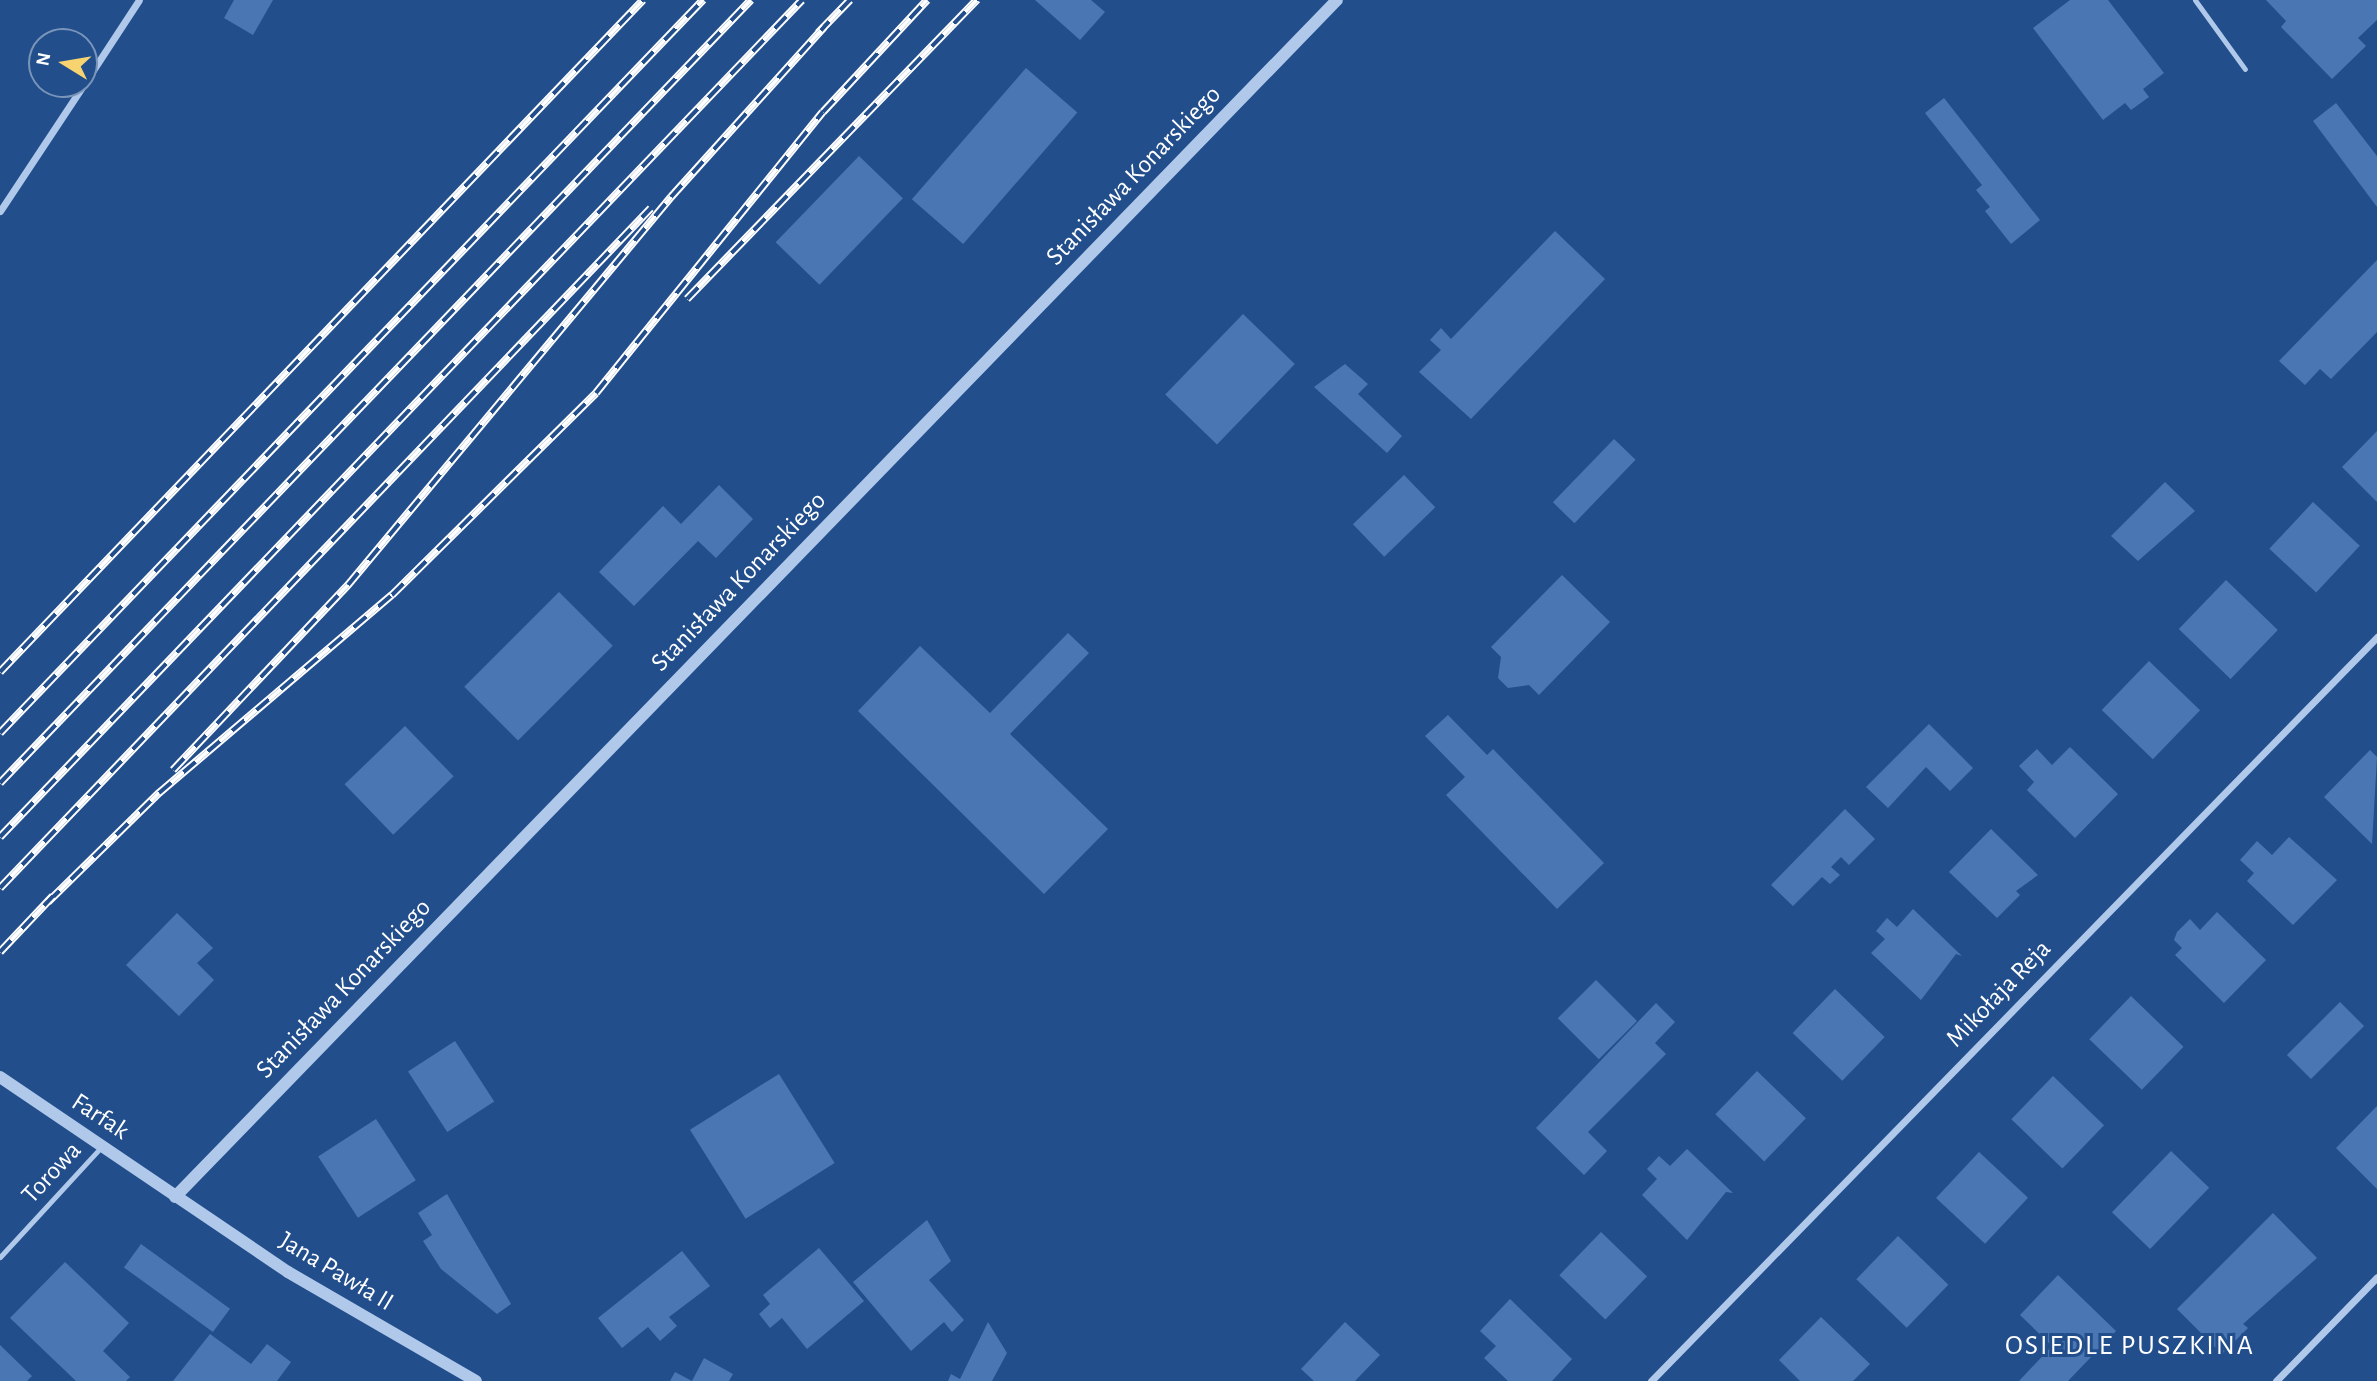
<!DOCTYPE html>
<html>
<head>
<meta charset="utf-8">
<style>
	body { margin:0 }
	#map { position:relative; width:2377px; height:1381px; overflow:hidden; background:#224e8c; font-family:"Alegreya Sans",sans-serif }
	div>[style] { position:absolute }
	.building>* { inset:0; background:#4a77b4; transform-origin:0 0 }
	.service>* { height:5px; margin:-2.5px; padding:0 2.5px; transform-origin:2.5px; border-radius:2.5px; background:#b0c9eb }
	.minor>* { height:7px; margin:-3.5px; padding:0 3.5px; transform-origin:3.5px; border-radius:3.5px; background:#b0c9eb }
	.tertiary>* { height:12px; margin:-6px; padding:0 6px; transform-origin:6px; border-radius:6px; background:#b0c9eb }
	.rail>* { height:8px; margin-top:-4px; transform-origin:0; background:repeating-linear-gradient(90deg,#224e8c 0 16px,#fff 0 32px); box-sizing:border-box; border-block:2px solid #fff }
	span { translate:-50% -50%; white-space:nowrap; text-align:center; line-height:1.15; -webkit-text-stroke:6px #224e8c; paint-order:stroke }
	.street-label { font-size:26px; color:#fff }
	.neighbourhood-label { font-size:28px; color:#fff; letter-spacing:2px }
	.north { position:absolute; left:28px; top:28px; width:70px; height:70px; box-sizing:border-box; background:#224e8c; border:2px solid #7a95ba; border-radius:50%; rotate:281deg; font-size:19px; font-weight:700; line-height:28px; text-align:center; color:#fff }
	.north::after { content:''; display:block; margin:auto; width:24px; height:32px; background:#f8d471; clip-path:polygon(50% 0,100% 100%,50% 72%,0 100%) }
</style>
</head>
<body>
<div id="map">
	<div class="building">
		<div style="clip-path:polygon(234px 0,273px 0,253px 35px,224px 18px)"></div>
		<div style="clip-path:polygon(1035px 0,1091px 0,1105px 12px,1080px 40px)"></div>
		<div style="clip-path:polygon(2070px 0,2108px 0,2164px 73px,2143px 89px,2149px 97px,2131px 110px,2125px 103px,2103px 120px,2033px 28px)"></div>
		<div style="clip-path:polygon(2266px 0,2377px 0,2377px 20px,2358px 38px,2366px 46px,2332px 79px,2281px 27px,2286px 21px)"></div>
		<div style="left:1026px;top:68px;width:68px;height:174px;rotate:41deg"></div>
		<div style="clip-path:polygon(1944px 98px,2040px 220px,2011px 244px,1985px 211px,1990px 207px,1976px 190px,1982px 185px,1925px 113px)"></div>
		<div style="clip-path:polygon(2336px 103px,2377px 156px,2377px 207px,2313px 121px)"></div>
		<div style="left:859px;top:156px;width:61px;height:120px;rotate:44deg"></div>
		<div style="clip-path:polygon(1555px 231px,1605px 279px,1471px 419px,1419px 372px,1441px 350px,1430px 340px,1441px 328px,1451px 339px)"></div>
		<div style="clip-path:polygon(2377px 260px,2377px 332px,2331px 379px,2320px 369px,2305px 385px,2279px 361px)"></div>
		<div style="left:1243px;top:314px;width:72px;height:112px;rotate:44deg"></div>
		<div style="clip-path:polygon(1345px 364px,1368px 384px,1358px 394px,1402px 436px,1387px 453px,1314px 387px)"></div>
		<div style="clip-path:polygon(2377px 431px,2377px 502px,2342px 467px)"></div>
		<div style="left:1614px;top:439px;width:30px;height:88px;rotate:44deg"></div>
		<div style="left:1404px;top:475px;width:45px;height:71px;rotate:46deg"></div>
		<div style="clip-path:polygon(2165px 482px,2195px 511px,2138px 561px,2111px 536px)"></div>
		<div style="clip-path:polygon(719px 485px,753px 519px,716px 558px,698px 541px,634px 606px,599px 572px,663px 506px,681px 524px)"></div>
		<div style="left:2313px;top:502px;width:64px;height:64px;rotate:43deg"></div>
		<div style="clip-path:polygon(1562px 575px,1610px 622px,1539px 695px,1529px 685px,1508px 688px,1498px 678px,1501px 657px,1491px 647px)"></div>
		<div style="left:2226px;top:580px;width:72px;height:68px;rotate:44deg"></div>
		<div style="left:559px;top:592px;width:76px;height:134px;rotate:45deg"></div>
		<div style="clip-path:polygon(1068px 633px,1089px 653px,1010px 734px,1108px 829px,1044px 894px,858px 711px,920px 646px,990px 713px)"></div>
		<div style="left:2149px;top:661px;width:71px;height:68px;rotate:44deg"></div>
		<div style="clip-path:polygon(1448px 715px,1487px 755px,1493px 749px,1604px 863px,1557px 909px,1446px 795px,1465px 777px,1425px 736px)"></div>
		<div style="clip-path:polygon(1929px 724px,1973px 768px,1950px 791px,1926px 767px,1888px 808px,1866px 787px)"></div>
		<div style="left:405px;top:726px;width:70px;height:84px;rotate:46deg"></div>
		<div style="clip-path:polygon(2070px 747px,2118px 794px,2075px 838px,2027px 790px,2034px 782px,2019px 766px,2037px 749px,2052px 765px)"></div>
		<div style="clip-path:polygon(2370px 750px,2377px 757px,2372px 844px,2324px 797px)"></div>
		<div style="clip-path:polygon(1845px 809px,1875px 839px,1849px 865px,1841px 857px,1831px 867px,1840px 875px,1830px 884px,1822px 877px,1793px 906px,1771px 885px)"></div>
		<div style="clip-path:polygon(1991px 829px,2038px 875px,2016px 891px,2020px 895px,1997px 918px,1949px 872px)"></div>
		<div style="clip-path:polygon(2289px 837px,2337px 880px,2293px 925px,2247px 881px,2254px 873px,2240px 860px,2257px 841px,2272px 855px)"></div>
		<div style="clip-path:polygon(1913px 909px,1962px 956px,1956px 954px,1921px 1000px,1871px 953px,1885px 939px,1876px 931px,1887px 918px,1897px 927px)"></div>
		<div style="clip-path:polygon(2217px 912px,2266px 960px,2224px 1003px,2175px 955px,2182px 948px,2174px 940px,2177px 932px,2190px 919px,2200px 930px)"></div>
		<div style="clip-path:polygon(177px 913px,213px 948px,197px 963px,214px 980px,179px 1016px,126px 965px)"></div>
		<div style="left:1596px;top:980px;width:58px;height:54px;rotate:45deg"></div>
		<div style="left:1835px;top:989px;width:69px;height:61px;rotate:44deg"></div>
		<div style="left:2131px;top:996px;width:73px;height:60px;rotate:44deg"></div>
		<div style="left:2340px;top:1002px;width:34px;height:75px;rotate:45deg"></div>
		<div style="clip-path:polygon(1656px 1003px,1675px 1022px,1655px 1043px,1666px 1054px,1588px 1132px,1607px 1151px,1584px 1175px,1536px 1128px)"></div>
		<div style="left:455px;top:1041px;width:72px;height:56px;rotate:57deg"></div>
		<div style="left:1757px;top:1071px;width:68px;height:60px;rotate:44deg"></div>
		<div style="left:779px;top:1074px;width:105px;height:105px;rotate:58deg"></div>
		<div style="left:2053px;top:1076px;width:71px;height:60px;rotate:44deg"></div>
		<div style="clip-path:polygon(2377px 1106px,2377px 1189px,2336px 1148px)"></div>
		<div style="left:376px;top:1119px;width:73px;height:69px;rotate:57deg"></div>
		<div style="clip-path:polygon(1687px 1149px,1733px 1193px,1726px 1192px,1687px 1240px,1642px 1195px,1657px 1179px,1647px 1169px,1659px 1156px,1670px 1166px)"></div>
		<div style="left:2171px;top:1151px;width:53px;height:85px;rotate:44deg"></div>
		<div style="left:1979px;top:1152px;width:67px;height:63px;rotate:43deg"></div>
		<div style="clip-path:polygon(447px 1194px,511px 1304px,497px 1314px,441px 1269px,423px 1241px,432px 1235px,418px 1213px)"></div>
		<div style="clip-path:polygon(2273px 1213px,2317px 1258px,2243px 1324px,2248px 1328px,2222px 1354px,2177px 1309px)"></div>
		<div style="clip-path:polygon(927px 1220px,951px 1261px,929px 1280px,964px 1320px,952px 1332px,944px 1322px,911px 1351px,853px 1282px)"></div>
		<div style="left:1601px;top:1232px;width:64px;height:60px;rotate:44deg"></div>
		<div style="left:1898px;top:1236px;width:70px;height:60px;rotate:44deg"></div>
		<div style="left:141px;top:1244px;width:110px;height:29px;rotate:36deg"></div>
		<div style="clip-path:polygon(819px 1248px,864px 1301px,807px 1349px,782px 1318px,770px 1328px,759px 1314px,770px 1304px,763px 1295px)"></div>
		<div style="clip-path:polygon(682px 1251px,710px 1286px,669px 1317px,677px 1326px,660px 1341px,648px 1327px,622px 1348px,598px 1318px)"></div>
		<div style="clip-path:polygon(65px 1262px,129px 1323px,103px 1351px,130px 1377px,126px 1381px,76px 1381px,10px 1318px)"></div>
		<div style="clip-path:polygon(2058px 1275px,2116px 1331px,2068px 1381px,2019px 1381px,2052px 1346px,2020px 1315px)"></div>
		<div style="clip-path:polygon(1510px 1299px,1572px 1359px,1552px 1381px,1508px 1381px,1484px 1358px,1496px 1346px,1480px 1331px)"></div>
		<div style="clip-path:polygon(1821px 1317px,1870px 1364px,1853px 1381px,1800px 1381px,1779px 1360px)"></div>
		<div style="clip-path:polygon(988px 1322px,1007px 1353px,992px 1381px,948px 1381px,951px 1374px,960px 1379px)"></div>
		<div style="clip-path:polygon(1345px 1322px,1380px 1355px,1355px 1381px,1314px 1381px,1301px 1369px)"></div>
		<div style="clip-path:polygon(210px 1334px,251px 1364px,267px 1344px,291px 1362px,277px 1381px,173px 1381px)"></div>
		<div style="clip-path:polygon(0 1345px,32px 1376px,27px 1381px,0 1381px)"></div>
		<div style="clip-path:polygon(704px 1358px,733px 1374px,729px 1381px,670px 1381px,675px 1372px,692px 1381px)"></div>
	</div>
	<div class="service">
		<div style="left:2195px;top:0;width:85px;rotate:54.1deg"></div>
		<div style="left:0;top:1257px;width:149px;rotate:-47.4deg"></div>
	</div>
	<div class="minor">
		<div style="left:84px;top:84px;width:100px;rotate:-56.8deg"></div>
		<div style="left:0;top:211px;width:152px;rotate:-56.5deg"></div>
		<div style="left:1651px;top:1381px;width:1040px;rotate:-45.7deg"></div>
		<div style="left:2276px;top:1381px;width:145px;rotate:-45.8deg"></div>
	</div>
	<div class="tertiary">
		<div style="left:0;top:1077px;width:348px;rotate:34.1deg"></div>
		<div style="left:288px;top:1272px;width:217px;rotate:30.1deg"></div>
		<div style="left:175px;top:1197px;width:1668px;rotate:-45.85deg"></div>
	</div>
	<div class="rail">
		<div style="left:818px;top:33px;width:46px;rotate:-45.9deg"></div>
		<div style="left:687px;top:299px;width:417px;rotate:-45.9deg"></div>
		<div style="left:0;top:672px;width:930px;rotate:-46.26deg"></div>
		<div style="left:0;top:733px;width:1016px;rotate:-46.2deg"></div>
		<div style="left:173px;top:770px;width:255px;rotate:-46.6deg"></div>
		<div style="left:348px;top:585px;width:505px;rotate:-50.22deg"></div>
		<div style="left:671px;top:197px;width:229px;rotate:-48deg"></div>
		<div style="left:0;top:783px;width:1085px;rotate:-46.2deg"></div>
		<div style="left:0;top:837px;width:1159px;rotate:-46.22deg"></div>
		<div style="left:0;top:888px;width:941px;rotate:-46.25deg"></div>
		<div style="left:48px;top:902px;width:156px;rotate:-44.5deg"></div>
		<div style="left:159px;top:793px;width:306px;rotate:-40.4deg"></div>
		<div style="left:392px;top:595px;width:287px;rotate:-44.7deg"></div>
		<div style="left:596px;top:393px;width:361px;rotate:-51.1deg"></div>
		<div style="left:823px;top:112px;width:153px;rotate:-47.1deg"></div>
		<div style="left:0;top:952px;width:77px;rotate:-46.6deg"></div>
	</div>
	<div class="street-label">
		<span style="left:1134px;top:176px;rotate:-46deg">Stanisława Konarskiego</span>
		<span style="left:739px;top:582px;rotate:-46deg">Stanisława Konarskiego</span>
		<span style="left:344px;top:989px;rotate:-46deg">Stanisława Konarskiego</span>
		<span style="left:1999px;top:994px;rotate:-46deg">Mikołaja Reja</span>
		<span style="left:100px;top:1117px;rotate:33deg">Farfak</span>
		<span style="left:52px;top:1173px;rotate:-47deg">Torowa</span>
		<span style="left:336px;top:1272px;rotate:31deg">Jana Pawła II</span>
	</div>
	<div class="neighbourhood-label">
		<span style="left:2130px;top:1346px">OSIEDLE PUSZKINA</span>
	</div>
	<div class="north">N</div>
</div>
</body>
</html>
